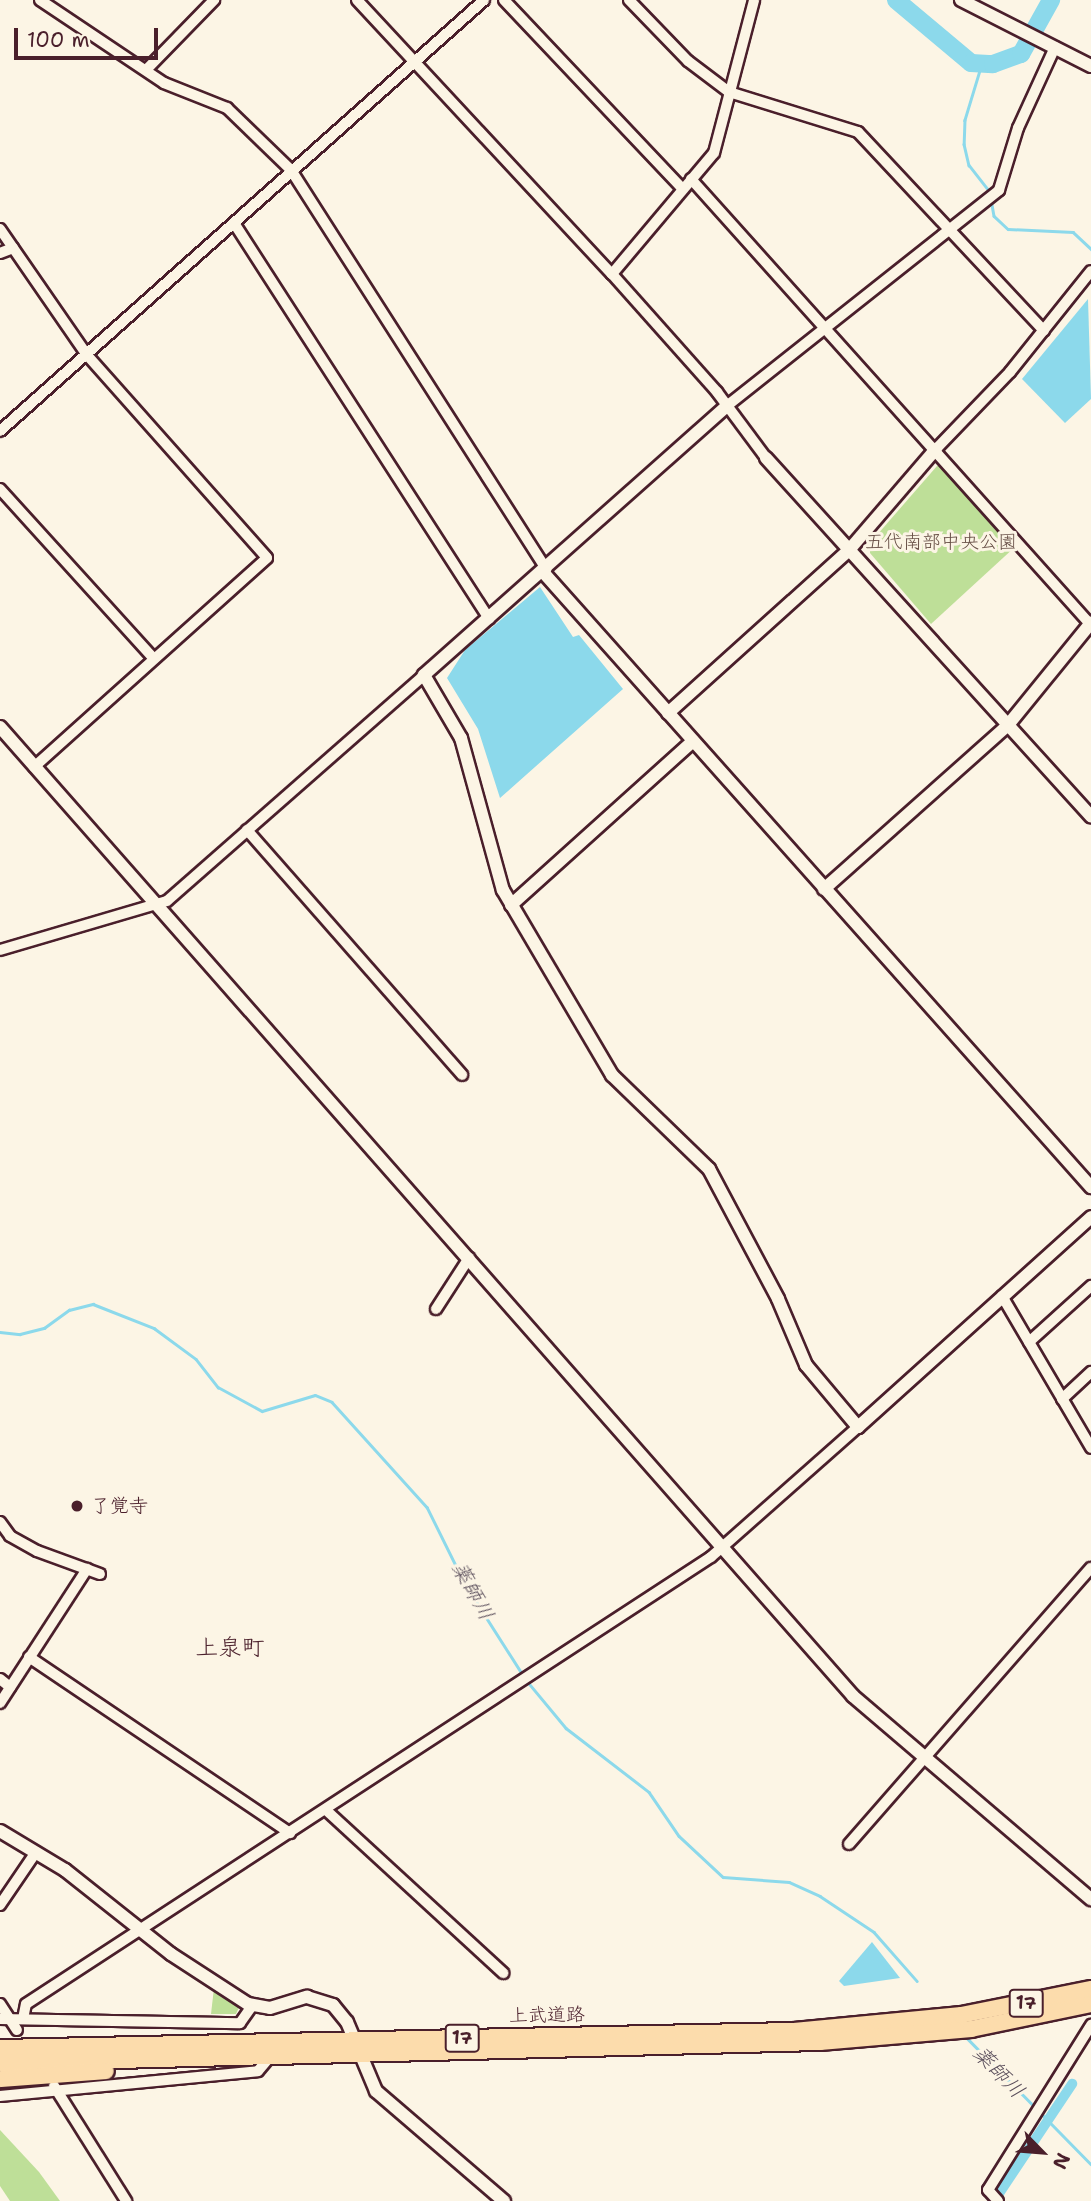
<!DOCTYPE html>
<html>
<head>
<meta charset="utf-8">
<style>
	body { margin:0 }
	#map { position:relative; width:1091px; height:2201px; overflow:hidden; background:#fcf5e5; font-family:"Shantell Sans","Klee One",sans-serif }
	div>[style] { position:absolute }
	.green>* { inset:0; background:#bedf98 }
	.water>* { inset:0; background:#8cd9eb }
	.stream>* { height:2.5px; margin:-1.25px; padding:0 1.25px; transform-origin:1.25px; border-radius:1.25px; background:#8cd9eb }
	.canal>* { height:10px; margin:-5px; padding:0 5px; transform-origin:5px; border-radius:5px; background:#8cd9eb }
	.river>* { height:18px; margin:-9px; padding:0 9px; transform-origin:9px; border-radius:9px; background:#8cd9eb }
	.roads { filter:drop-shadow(2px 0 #4a1f2b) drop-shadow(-2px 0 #4a1f2b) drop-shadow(0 2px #4a1f2b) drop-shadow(0 -2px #4a1f2b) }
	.minor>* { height:10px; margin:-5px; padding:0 5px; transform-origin:5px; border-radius:5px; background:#fcf5e5 }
	.tertiary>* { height:12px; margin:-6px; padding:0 6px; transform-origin:6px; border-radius:6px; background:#fcf5e5 }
	.trunk>* { height:16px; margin:-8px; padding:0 8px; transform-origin:8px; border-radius:8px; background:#fcdcac }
	.dots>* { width:19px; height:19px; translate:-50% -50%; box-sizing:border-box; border:4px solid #fcf5e5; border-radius:50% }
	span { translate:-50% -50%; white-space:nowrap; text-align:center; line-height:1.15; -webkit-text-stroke:6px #fcf5e5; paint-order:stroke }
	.shield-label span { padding:2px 5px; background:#fcf5e5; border:2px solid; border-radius:5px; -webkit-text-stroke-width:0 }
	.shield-label { font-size:18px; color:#4a1f2b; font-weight:700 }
	.park-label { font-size:19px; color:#674f46 }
	.poi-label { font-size:19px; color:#4a1f2b }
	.left { translate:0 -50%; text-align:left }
	.street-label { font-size:19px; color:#4a1f2b }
	.water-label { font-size:21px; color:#5a4e5b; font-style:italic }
	.quarter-label { font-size:23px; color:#4a1f2b }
	.north { position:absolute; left:1007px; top:2117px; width:70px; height:70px; -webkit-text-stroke:5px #fcf5e5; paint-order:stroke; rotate:115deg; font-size:19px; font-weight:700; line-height:28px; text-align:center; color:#4a1f2b }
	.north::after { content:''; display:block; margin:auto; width:24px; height:32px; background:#4a1f2b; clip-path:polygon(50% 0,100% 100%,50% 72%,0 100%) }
	.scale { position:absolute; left:14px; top:28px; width:144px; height:32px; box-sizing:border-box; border:4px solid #4a1f2b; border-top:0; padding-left:9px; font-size:21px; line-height:24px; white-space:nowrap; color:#4a1f2b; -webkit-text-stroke:5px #fcf5e5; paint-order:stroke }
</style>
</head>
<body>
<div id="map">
	<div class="green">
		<div style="clip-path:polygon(944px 465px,1016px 546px,931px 624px,870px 553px,870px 543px,937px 466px)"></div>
		<div style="clip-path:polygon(214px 1988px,240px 2005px,236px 2014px,211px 2014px)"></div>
		<div style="clip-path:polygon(0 2130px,39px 2172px,60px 2201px,10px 2201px,0 2186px)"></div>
	</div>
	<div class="water">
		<div style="clip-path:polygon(1088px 299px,1091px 399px,1065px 423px,1022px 379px)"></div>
		<div style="clip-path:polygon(540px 587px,573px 637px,579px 635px,623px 689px,500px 798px,478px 729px,447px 678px,465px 650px)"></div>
		<div style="clip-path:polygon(872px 1942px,900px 1978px,844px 1986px,839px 1981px)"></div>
	</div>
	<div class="stream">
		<div style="left:982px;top:64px;width:59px;rotate:106.9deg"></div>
		<div style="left:965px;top:120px;width:24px;rotate:92deg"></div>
		<div style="left:964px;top:144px;width:22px;rotate:77deg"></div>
		<div style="left:969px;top:165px;width:34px;rotate:52deg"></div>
		<div style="left:991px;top:199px;width:17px;rotate:80deg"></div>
		<div style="left:994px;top:216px;width:19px;rotate:43deg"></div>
		<div style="left:1008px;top:229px;width:65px;rotate:2.6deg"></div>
		<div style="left:1073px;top:232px;width:25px;rotate:43deg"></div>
		<div style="left:0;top:1332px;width:20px;rotate:6deg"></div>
		<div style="left:20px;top:1334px;width:25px;rotate:-14deg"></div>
		<div style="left:44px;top:1328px;width:31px;rotate:-36deg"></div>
		<div style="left:69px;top:1310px;width:25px;rotate:-14deg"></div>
		<div style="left:93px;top:1304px;width:66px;rotate:21.5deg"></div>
		<div style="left:154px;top:1328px;width:52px;rotate:36.4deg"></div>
		<div style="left:196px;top:1359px;width:36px;rotate:52deg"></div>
		<div style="left:218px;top:1387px;width:50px;rotate:28.6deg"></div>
		<div style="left:262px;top:1411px;width:55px;rotate:-16.8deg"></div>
		<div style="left:315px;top:1395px;width:18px;rotate:22deg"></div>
		<div style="left:332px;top:1402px;width:142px;rotate:47.9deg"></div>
		<div style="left:427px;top:1507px;width:86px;rotate:63.7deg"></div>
		<div style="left:465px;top:1584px;width:108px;rotate:57.5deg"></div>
		<div style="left:527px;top:1681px;width:61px;rotate:50.3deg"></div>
		<div style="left:566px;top:1728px;width:105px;rotate:37.6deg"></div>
		<div style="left:649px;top:1792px;width:53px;rotate:55.7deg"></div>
		<div style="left:679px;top:1836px;width:60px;rotate:43deg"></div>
		<div style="left:723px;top:1877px;width:66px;rotate:4.3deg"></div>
		<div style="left:789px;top:1882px;width:34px;rotate:24deg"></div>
		<div style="left:820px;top:1896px;width:65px;rotate:33.7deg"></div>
		<div style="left:874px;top:1932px;width:65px;rotate:48.7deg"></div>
		<div style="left:966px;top:2037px;width:178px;rotate:45.5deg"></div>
	</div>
	<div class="canal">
		<div style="left:994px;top:2201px;width:141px;rotate:-56.3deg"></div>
	</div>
	<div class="river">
		<div style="left:896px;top:0;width:98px;rotate:40deg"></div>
		<div style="left:971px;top:63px;width:22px;rotate:3deg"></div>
		<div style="left:993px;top:64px;width:30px;rotate:-20deg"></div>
		<div style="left:1021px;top:54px;width:62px;rotate:-60.9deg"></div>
	</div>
	<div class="roads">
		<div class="minor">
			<div style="left:40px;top:0;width:149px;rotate:33.8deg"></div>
			<div style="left:164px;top:83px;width:68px;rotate:21.6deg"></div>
			<div style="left:227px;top:108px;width:89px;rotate:44.1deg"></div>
			<div style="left:291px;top:170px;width:474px;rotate:57.4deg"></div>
			<div style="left:357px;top:0;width:374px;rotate:47.1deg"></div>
			<div style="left:612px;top:274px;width:158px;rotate:48.3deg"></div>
			<div style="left:717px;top:392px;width:82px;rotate:53.4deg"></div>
			<div style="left:504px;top:0;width:260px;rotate:46.6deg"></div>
			<div style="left:629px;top:0;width:85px;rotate:46deg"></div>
			<div style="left:688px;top:61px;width:51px;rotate:37.1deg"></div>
			<div style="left:729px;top:92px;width:135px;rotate:17.2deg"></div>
			<div style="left:858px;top:132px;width:272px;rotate:46.9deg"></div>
			<div style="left:146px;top:70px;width:98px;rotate:-45.8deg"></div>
			<div style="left:691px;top:179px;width:598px;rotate:48.12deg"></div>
			<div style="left:234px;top:223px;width:471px;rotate:57.2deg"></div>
			<div style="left:0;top:229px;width:153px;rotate:55.4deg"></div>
			<div style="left:87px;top:355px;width:271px;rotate:48.4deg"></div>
			<div style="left:267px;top:558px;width:313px;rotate:138.1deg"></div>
			<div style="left:0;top:253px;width:14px;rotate:-21deg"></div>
			<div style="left:612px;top:274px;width:158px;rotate:-49.9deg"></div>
			<div style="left:714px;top:153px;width:158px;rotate:-75.3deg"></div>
			<div style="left:728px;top:405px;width:346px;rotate:-38.4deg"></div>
			<div style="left:999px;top:190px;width:65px;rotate:-73deg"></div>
			<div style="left:1018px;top:128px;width:89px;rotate:-65.4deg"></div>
			<div style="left:0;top:431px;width:648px;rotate:-41.68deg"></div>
			<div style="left:936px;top:449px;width:107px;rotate:-46.1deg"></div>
			<div style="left:1010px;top:372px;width:129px;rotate:-51.3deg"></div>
			<div style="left:0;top:489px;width:229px;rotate:47.8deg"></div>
			<div style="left:247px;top:830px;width:326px;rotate:48.7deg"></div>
			<div style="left:0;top:950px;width:174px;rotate:-16.4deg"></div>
			<div style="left:167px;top:901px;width:342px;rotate:-41.3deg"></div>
			<div style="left:1002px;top:1296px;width:176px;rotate:59.6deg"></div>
			<div style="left:436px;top:1309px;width:61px;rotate:-57.1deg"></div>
			<div style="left:1029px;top:1342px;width:84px;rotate:-42.1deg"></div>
			<div style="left:1062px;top:1399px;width:40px;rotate:-43deg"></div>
			<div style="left:0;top:1522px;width:17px;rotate:54deg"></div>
			<div style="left:10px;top:1536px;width:31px;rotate:29deg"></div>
			<div style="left:37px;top:1551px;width:67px;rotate:20.1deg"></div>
			<div style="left:29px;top:1657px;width:315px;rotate:34deg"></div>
			<div style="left:0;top:1679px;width:13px;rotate:39deg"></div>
			<div style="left:0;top:1703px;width:160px;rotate:-57deg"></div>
			<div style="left:326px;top:1810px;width:241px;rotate:42.6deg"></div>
			<div style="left:849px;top:1844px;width:367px;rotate:-48.8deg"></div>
			<div style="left:0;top:1905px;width:64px;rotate:-55.8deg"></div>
			<div style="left:0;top:2004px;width:31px;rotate:57deg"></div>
			<div style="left:0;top:2019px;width:240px;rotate:1deg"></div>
			<div style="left:240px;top:2023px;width:21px;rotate:-55deg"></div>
			<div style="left:23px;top:2019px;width:15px;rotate:-79deg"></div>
			<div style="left:26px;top:2004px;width:818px;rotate:-33.13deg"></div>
			<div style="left:711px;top:1557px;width:196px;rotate:-41.5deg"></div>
			<div style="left:54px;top:2086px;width:136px;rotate:57.9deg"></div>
			<div style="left:0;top:2096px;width:259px;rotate:-5.5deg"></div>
			<div style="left:258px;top:2071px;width:16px;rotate:-50deg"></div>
			<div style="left:998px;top:2201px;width:15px;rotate:-132deg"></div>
			<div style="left:988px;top:2190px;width:195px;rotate:-58deg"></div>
		</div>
		<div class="tertiary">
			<div style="left:961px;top:0;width:146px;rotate:26.9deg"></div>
			<div style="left:728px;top:405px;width:407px;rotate:138.4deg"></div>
			<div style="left:424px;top:675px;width:73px;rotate:59.6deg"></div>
			<div style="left:461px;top:738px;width:158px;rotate:74.6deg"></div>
			<div style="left:503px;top:890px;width:215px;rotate:59.5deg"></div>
			<div style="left:612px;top:1075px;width:135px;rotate:44.1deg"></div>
			<div style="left:709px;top:1169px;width:147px;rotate:62deg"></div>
			<div style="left:778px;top:1299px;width:72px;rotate:67deg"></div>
			<div style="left:806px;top:1365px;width:81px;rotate:50deg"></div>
			<div style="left:858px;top:1427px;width:314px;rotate:-42deg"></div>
			<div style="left:766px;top:458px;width:484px;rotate:47.8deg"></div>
			<div style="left:543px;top:572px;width:824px;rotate:48.3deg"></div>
			<div style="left:668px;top:713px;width:244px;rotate:-42deg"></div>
			<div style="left:849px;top:550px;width:133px;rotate:-49.3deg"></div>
			<div style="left:0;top:727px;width:1291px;rotate:48.64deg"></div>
			<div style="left:853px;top:1696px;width:313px;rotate:40.5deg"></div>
			<div style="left:824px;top:889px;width:246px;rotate:-41.7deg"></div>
			<div style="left:1008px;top:725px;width:132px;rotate:-50.9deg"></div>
			<div style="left:511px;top:905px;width:245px;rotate:-42deg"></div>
			<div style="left:0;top:1831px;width:76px;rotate:31deg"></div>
			<div style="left:65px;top:1870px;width:135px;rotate:38.4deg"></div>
			<div style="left:171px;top:1954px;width:92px;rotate:33deg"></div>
			<div style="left:248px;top:2004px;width:22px;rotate:10deg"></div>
			<div style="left:270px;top:2008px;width:39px;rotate:-17deg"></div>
			<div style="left:307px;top:1997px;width:27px;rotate:17deg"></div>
			<div style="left:333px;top:2005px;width:22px;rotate:51deg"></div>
			<div style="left:347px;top:2022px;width:75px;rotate:67.2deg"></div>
			<div style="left:376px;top:2091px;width:169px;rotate:40.7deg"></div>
		</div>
		<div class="trunk">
			<div style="left:0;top:2048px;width:794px;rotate:-1.23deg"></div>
			<div style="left:794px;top:2031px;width:168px;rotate:-5.5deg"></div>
			<div style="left:961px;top:2015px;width:133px;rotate:-11.3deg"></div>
			<div style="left:0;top:2063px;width:820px;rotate:-1.47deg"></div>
			<div style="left:820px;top:2042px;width:152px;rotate:-4.9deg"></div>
			<div style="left:971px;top:2029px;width:123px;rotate:-11.8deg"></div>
			<div style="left:0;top:2079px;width:106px;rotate:-4.3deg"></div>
		</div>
	</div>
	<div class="dots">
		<div style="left:77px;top:1506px;background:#4a1f2b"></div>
	</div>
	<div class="shield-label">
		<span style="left:1026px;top:2003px">17</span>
		<span style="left:462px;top:2038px">17</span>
	</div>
	<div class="park-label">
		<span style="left:941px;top:542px">五代南部中央公園</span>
	</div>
	<div class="poi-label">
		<span class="left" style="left:91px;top:1506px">了覚寺</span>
	</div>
	<div class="street-label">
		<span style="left:547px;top:2015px;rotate:-1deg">上武道路</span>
	</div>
	<div class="water-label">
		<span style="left:473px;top:1591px;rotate:61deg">薬師川</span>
		<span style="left:999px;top:2072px;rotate:46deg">薬師川</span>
	</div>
	<div class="quarter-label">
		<span style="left:230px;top:1647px">上泉町</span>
	</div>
	<div class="north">N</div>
	<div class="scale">100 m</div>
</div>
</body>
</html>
